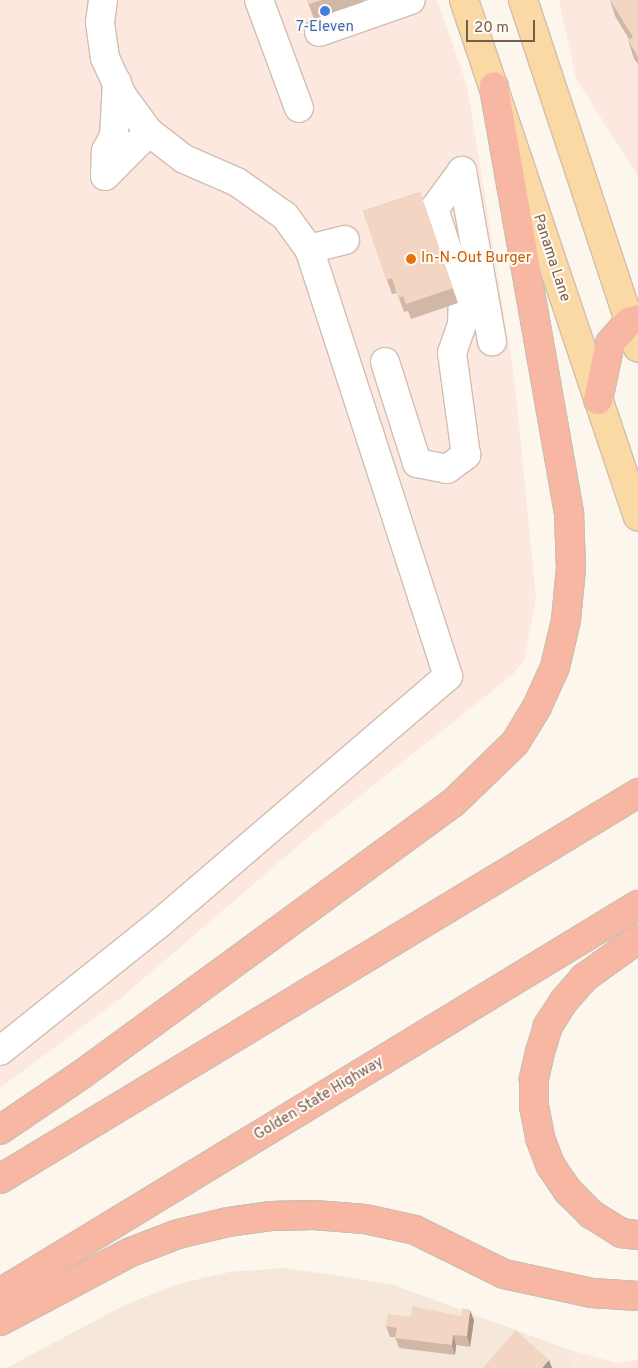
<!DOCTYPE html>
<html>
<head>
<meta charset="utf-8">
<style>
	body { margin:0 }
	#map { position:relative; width:638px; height:1368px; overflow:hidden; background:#fdf6ec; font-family:Overpass,sans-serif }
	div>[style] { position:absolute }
	.residential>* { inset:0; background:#f5e8da }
	.commercial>* { inset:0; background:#fde8e0 }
	.roads { filter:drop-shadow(1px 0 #d1beb0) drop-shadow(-1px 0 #d1beb0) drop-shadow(0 1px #d1beb0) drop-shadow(0 -1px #d1beb0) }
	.minor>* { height:28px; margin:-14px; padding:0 14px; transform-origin:14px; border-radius:14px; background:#fff }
	.major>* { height:28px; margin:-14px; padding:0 14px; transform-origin:14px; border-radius:14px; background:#fbd9a5 }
	.highway>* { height:28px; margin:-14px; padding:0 14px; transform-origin:14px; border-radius:14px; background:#f7b7a3 }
	.wall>* { inset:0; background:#d1b7a8 }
	.shaded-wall>* { inset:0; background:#aa9588 }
	.building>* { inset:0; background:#f3d5c3 }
	.dots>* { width:14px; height:14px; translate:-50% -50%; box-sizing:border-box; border:2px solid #fffaf3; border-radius:50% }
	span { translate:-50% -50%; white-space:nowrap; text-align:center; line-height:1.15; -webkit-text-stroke:4px #fffaf3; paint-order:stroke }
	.shop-label { font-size:15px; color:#366cbe }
	.street-label { font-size:15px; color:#7a5c4d }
	.food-label { font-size:15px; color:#c56008 }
	.left { translate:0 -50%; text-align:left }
	.scale { position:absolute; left:466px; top:20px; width:69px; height:22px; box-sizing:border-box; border:2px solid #7a5c4d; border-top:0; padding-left:6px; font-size:15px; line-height:18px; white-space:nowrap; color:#7a5c4d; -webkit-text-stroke:4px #fffaf3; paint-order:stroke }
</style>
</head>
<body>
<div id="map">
	<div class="residential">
		<div style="clip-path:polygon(285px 1268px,391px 1284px,567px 1349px,574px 1368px,6px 1368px,125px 1305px,178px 1284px,229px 1272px)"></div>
	</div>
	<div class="commercial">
		<div style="clip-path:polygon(0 0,437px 0,467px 85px,515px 383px,536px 599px,524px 661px,513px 674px,306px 839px,121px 998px,0 1088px)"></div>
		<div style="clip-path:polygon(559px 0,638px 0,638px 176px,576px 79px)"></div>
		<div style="clip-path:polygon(567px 1349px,617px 1363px,638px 1359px,638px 1368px,574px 1368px)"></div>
	</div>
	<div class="roads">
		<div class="minor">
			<div style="left:259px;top:0;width:115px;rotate:69.7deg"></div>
			<div style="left:319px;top:32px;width:97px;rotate:-19.2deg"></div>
			<div style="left:462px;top:171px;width:173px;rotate:80deg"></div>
			<div style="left:105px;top:176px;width:25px;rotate:-88deg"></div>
			<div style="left:106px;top:151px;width:17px;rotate:-62deg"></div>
			<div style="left:114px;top:136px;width:54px;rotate:-86.8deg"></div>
			<div style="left:105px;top:176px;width:62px;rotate:-45deg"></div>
			<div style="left:309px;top:249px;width:37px;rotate:-14deg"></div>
			<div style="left:385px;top:362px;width:106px;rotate:72.4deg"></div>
			<div style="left:417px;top:463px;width:31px;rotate:11deg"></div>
			<div style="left:447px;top:469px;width:24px;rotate:-36deg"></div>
			<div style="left:466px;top:455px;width:103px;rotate:-97.8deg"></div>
			<div style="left:452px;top:353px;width:31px;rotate:-71deg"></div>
			<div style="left:462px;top:324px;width:26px;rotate:-88deg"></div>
			<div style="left:463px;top:298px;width:94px;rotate:-108deg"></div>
			<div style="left:434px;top:209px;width:47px;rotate:-53.6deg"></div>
			<div style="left:0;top:1051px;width:206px;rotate:-38.7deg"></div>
			<div style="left:161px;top:922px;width:378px;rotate:-40.6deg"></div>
			<div style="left:448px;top:676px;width:449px;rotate:-108deg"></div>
			<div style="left:309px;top:249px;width:41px;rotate:-126deg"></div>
			<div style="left:285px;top:216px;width:59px;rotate:-144.7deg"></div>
			<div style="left:237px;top:182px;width:58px;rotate:-156.5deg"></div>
			<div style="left:184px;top:159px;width:44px;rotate:-142.4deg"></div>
			<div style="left:149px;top:132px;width:44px;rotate:-126.6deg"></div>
			<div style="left:123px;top:97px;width:43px;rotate:-114.8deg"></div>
			<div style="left:105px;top:58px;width:36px;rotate:-98deg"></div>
			<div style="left:100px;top:22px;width:22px;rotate:-82deg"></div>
		</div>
		<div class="major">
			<div style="left:464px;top:0;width:545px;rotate:71.4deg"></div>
			<div style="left:523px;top:0;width:366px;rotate:71.7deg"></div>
		</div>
		<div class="highway">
			<div style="left:598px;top:400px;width:58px;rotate:-78.1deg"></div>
			<div style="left:610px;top:343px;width:28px;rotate:-48deg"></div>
			<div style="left:629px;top:322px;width:9px;rotate:-18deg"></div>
			<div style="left:638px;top:939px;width:67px;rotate:144.2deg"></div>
			<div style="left:584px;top:978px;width:30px;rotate:131deg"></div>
			<div style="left:564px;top:1001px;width:30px;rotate:123deg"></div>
			<div style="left:548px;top:1026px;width:27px;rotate:107deg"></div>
			<div style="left:540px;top:1052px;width:28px;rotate:103deg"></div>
			<div style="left:534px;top:1079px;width:27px;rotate:90deg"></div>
			<div style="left:534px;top:1106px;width:33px;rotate:79deg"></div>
			<div style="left:540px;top:1138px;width:30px;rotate:69deg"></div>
			<div style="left:551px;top:1166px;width:30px;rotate:56deg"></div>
			<div style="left:568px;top:1191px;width:33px;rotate:45deg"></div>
			<div style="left:591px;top:1214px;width:36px;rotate:32deg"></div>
			<div style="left:621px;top:1233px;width:17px;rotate:7deg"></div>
			<div style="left:0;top:1130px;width:98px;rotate:-34.2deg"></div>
			<div style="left:81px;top:1075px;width:461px;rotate:-36.2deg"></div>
			<div style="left:453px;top:803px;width:86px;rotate:-44.1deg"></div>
			<div style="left:515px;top:743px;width:42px;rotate:-58.6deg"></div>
			<div style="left:537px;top:707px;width:44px;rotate:-65.8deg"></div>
			<div style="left:555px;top:667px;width:48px;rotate:-76.8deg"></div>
			<div style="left:566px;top:620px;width:52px;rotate:-84.5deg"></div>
			<div style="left:571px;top:568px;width:55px;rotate:-92.1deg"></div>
			<div style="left:569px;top:513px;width:433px;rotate:-100deg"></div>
			<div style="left:0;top:1179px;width:746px;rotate:-31.17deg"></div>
			<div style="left:0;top:1293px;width:747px;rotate:-31.31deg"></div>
			<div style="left:0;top:1321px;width:148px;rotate:-27.8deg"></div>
			<div style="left:131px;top:1252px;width:50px;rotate:-21deg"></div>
			<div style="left:178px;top:1234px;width:51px;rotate:-13.5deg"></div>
			<div style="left:228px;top:1222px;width:43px;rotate:-7.9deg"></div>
			<div style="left:271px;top:1216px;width:43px;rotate:-1.3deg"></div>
			<div style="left:314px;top:1215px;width:51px;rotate:4.5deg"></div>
			<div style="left:365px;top:1219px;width:51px;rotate:12.4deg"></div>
			<div style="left:415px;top:1230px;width:99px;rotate:26.3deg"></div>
			<div style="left:504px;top:1274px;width:90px;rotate:12.2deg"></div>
			<div style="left:592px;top:1293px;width:46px;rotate:3.7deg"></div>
		</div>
	</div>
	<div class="wall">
		<div style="clip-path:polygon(307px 0,363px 0,363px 2px,314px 19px)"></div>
		<div style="clip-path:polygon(610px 0,638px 0,638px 64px,634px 59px,628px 40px,629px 39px,615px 16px)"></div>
		<div style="clip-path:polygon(420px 192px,458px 303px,411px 319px,408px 311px,404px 312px,397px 293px,392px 294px,363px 211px)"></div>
		<div style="clip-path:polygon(411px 1317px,474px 1320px,470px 1347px,456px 1345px,455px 1355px,399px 1348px,395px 1337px,390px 1337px,386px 1326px)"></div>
	</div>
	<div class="shaded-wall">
		<div style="clip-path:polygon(470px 1310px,474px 1320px,470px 1347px,467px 1336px)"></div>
		<div style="clip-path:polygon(453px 1335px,456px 1345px,455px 1355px,452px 1345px)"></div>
		<div style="clip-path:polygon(549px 1360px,552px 1368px,542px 1368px)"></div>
	</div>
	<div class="building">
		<div style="clip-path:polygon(307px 0,322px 0,309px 4px)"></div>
		<div style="clip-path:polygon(610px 0,638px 0,638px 57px,628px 40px,633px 37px)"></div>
		<div style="clip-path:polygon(420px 192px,453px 288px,406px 304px,403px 296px,398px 298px,392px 278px,386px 280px,363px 211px)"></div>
		<div style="clip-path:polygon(412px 1306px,461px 1316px,462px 1308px,470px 1310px,467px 1336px,453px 1335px,452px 1345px,395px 1338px,397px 1328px,386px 1326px,388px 1314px,411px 1317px)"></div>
		<div style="clip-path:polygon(516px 1330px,549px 1360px,542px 1368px,483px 1368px)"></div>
	</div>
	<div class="dots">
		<div style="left:325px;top:11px;background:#3f7fe0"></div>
		<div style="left:411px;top:259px;background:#e8710a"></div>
	</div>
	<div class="shop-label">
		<span style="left:325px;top:28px">7-Eleven</span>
	</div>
	<div class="street-label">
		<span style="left:551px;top:258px;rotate:72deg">Panama Lane</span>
		<span style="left:319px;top:1099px;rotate:-31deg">Golden State Highway</span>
	</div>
	<div class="food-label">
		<span class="left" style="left:421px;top:259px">In-N-Out Burger</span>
	</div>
	<div class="scale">20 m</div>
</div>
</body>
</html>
